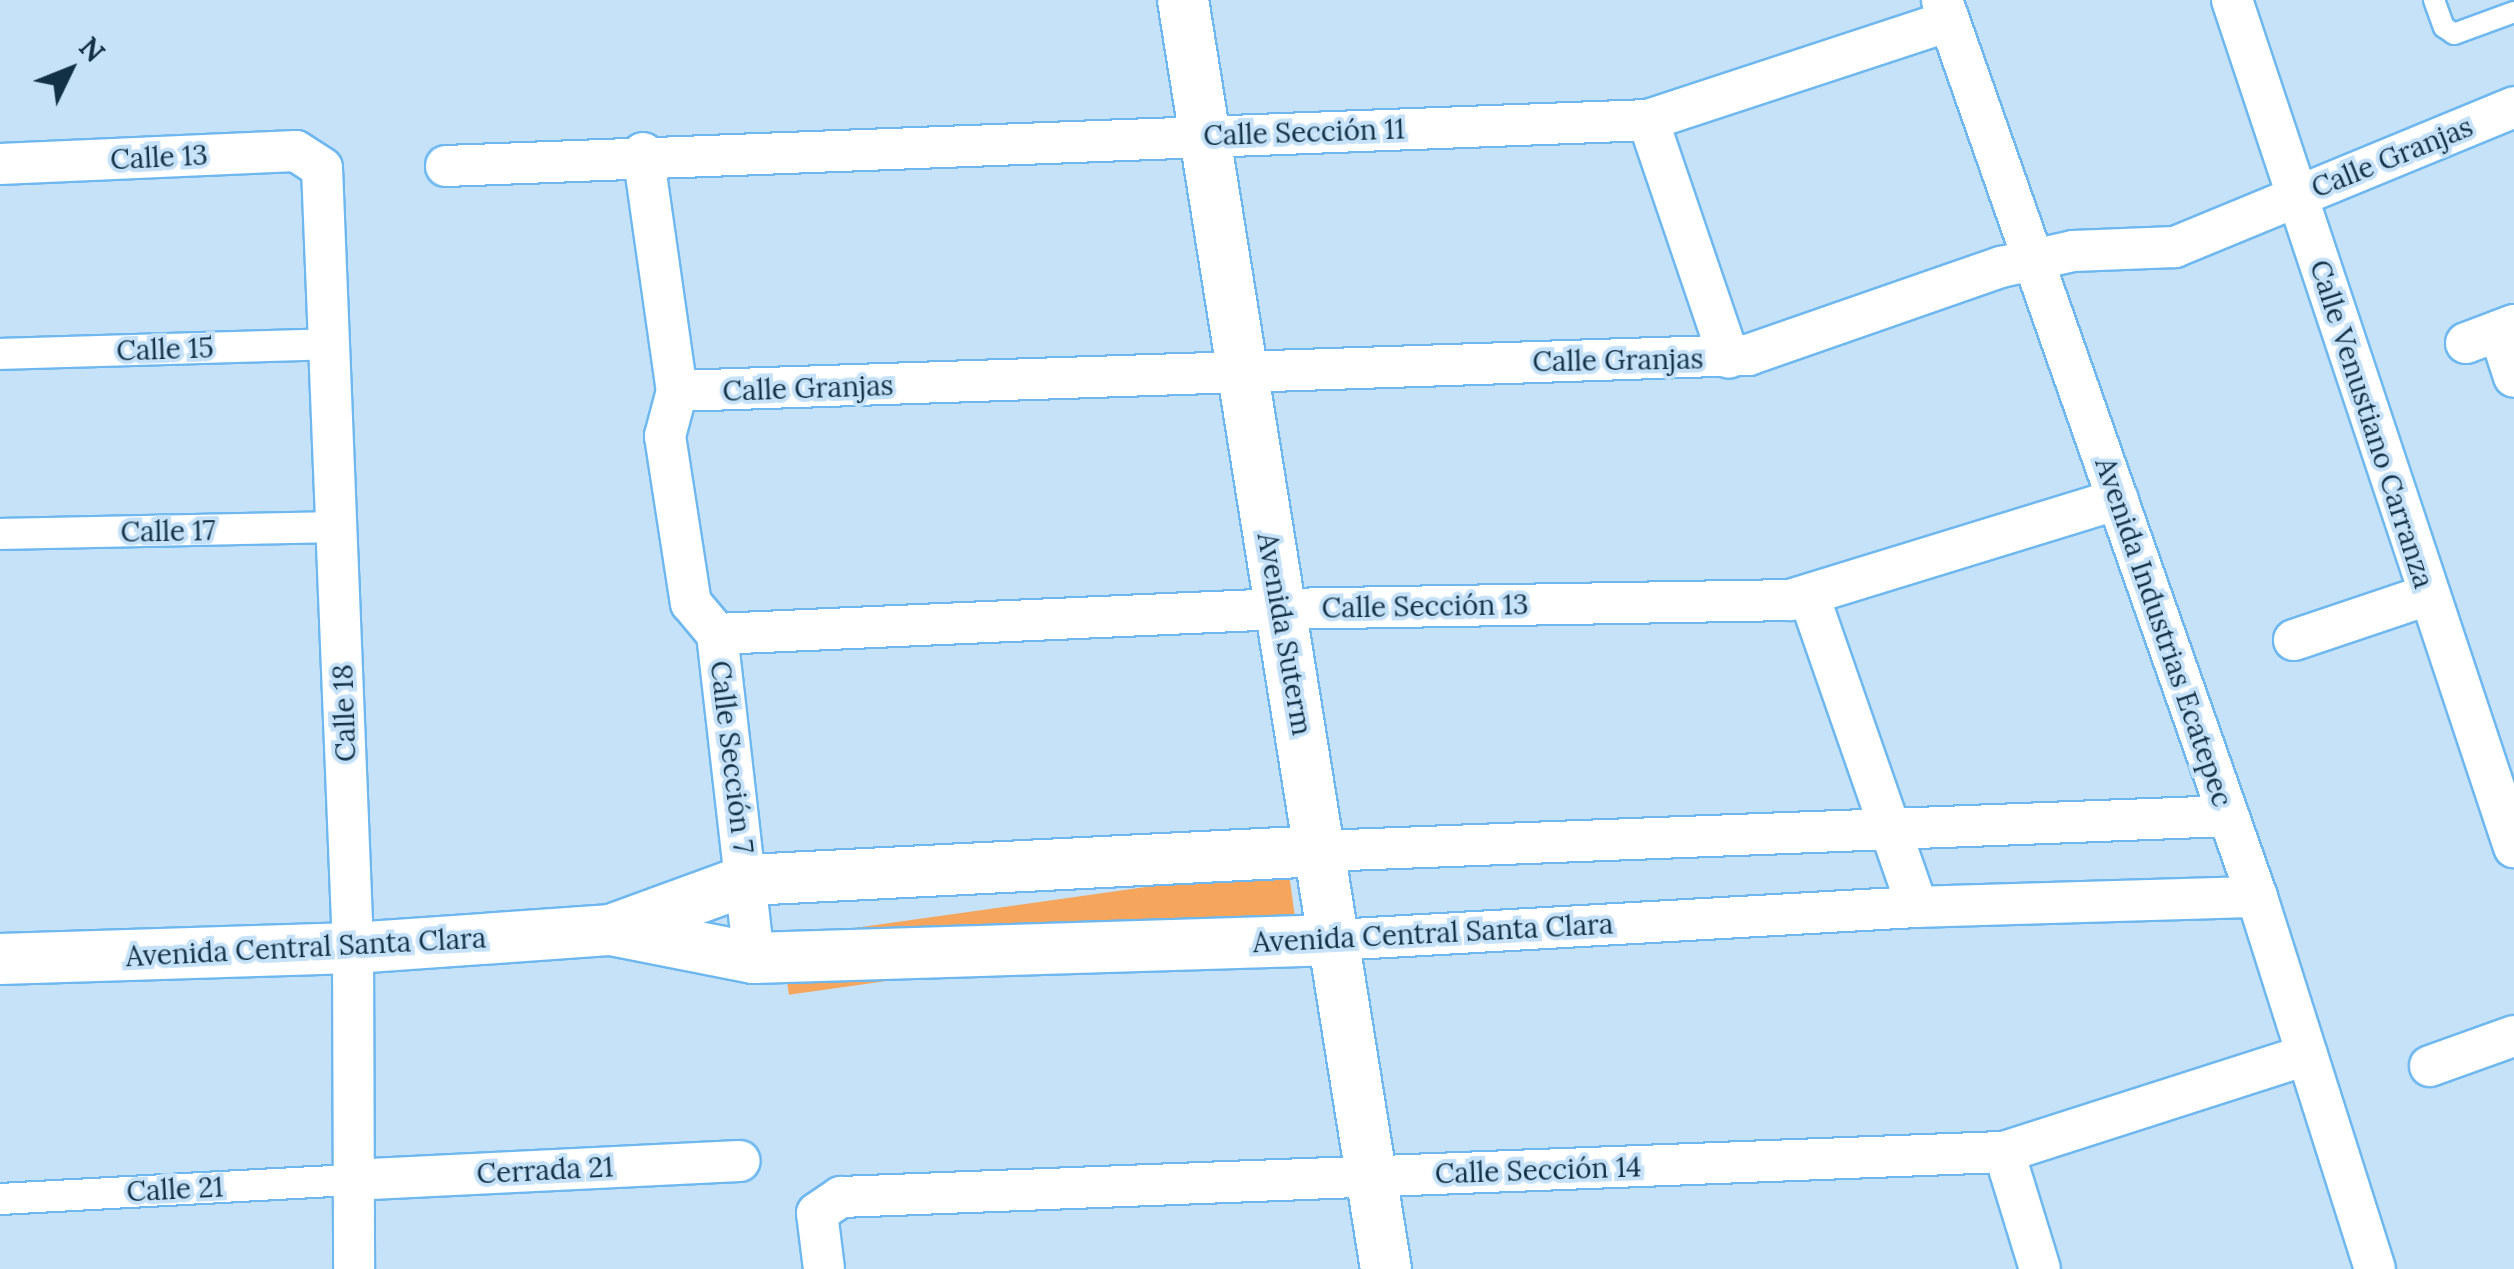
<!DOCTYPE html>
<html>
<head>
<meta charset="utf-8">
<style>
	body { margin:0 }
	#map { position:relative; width:2514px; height:1269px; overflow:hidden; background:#c6e2f9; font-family:Lora,serif }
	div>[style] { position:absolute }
	.green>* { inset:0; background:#f5a65c; transform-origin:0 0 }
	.roads { filter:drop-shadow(2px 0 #6eb8ef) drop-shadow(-2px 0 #6eb8ef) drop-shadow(0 2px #6eb8ef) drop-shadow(0 -2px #6eb8ef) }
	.service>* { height:20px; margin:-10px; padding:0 10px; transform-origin:10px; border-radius:10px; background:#fff }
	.pedestrian>* { height:30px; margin:-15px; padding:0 15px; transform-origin:15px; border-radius:15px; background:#fff }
	.minor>* { height:40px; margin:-20px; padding:0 20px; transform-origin:20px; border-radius:20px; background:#fff }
	.tertiary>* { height:50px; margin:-25px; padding:0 25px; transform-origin:25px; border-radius:25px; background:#fff }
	span { translate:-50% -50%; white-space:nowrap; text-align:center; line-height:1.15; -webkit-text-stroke:8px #c6e2f9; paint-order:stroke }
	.street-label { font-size:28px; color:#123147 }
	.north { position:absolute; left:20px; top:20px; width:100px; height:100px; -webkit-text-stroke:8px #c6e2f9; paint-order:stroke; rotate:47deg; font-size:28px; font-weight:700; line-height:40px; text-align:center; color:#123147 }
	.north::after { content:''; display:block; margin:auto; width:35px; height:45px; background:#123147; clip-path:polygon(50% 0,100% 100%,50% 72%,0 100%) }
</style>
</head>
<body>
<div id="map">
	<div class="green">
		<div style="left:1288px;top:867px;width:57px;height:512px;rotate:82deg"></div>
	</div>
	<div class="roads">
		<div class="service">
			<div style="left:2434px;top:0;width:29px;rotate:70deg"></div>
			<div style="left:2444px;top:27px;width:12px;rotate:35deg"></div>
			<div style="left:2454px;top:34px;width:64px;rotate:-20.1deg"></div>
		</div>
		<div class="pedestrian">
			<div style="left:0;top:354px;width:330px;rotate:-1.7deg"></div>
			<div style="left:0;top:534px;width:336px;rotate:-1.2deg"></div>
			<div style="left:0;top:1199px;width:351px;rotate:-3.1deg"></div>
		</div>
		<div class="minor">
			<div style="left:1942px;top:0;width:951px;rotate:70.65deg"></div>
			<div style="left:2257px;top:897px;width:390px;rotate:72.4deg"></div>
			<div style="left:2232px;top:0;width:893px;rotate:71.59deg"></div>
			<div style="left:1648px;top:120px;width:251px;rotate:71.2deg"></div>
			<div style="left:643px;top:153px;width:240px;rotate:81.9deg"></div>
			<div style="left:677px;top:391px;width:47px;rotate:104.9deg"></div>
			<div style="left:665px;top:436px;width:169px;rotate:81.2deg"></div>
			<div style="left:691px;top:603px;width:40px;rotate:50deg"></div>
			<div style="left:717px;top:634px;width:326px;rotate:83.5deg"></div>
			<div style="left:0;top:164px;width:296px;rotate:-2.5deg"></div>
			<div style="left:296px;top:151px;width:31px;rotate:33deg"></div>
			<div style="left:322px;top:168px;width:781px;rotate:87.72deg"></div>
			<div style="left:353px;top:948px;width:321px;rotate:89.8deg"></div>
			<div style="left:446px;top:166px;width:1203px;rotate:-2.19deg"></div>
			<div style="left:1648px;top:120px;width:317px;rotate:-18.2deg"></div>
			<div style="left:2499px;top:331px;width:48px;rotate:71.9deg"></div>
			<div style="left:2466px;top:343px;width:51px;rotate:-20.6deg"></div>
			<div style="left:677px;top:391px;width:1072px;rotate:-1.93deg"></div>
			<div style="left:1748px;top:355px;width:268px;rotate:-19.2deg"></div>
			<div style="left:2001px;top:267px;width:74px;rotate:-12.5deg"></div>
			<div style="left:2073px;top:251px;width:102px;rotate:-2.2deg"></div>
			<div style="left:2175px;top:247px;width:367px;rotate:-22.4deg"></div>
			<div style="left:1809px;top:596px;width:329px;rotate:70.8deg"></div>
			<div style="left:717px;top:634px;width:565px;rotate:-2.54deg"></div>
			<div style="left:1281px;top:609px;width:509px;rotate:-1.01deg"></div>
			<div style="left:1790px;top:600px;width:343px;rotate:-17.1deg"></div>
			<div style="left:2294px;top:640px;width:141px;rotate:-18.6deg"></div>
			<div style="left:1321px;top:851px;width:908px;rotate:-2.21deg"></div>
			<div style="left:1335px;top:940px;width:583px;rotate:-3.25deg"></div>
			<div style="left:1917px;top:907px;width:340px;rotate:-1.7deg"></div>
			<div style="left:2430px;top:1066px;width:89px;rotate:-19.7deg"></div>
			<div style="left:2004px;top:1152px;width:122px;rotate:72.9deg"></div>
			<div style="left:350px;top:1180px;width:390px;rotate:-2.8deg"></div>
			<div style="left:824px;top:1269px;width:56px;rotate:-97.1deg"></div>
			<div style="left:817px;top:1213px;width:29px;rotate:-34deg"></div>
			<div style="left:841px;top:1197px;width:1164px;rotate:-2.22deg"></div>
			<div style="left:2004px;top:1152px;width:318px;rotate:-17.8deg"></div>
		</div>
		<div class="tertiary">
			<div style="left:1183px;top:0;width:1285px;rotate:80.91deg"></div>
			<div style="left:611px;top:930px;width:146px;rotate:-20.1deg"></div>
			<div style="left:748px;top:880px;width:574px;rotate:-2.9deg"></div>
			<div style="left:0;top:959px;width:353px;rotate:-1.8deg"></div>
			<div style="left:353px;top:948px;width:259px;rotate:-4deg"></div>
			<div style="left:611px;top:930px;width:146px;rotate:11.1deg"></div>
			<div style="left:754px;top:958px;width:581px;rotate:-1.77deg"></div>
		</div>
	</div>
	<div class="street-label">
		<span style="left:1304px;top:132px;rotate:-2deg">Calle Sección 11</span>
		<span style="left:159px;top:157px;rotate:-3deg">Calle 13</span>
		<span style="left:2392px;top:157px;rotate:-22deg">Calle Granjas</span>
		<span style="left:165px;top:349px;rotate:-2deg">Calle 15</span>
		<span style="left:1618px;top:360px;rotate:-1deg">Calle Granjas</span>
		<span style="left:808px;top:388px;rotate:-2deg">Calle Granjas</span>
		<span style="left:2372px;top:424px;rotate:72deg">Calle Venustiano Carranza</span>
		<span style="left:168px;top:531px;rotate:-1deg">Calle 17</span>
		<span style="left:1425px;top:606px;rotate:-1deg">Calle Sección 13</span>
		<span style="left:2164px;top:632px;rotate:71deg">Avenida Industrias Ecatepec</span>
		<span style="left:1285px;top:634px;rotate:80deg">Avenida Suterm</span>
		<span style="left:344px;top:713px;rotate:-92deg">Calle 18</span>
		<span style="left:732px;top:757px;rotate:83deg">Calle Sección 7</span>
		<span style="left:1433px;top:933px;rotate:-3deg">Avenida Central Santa Clara</span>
		<span style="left:306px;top:947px;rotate:-3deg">Avenida Central Santa Clara</span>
		<span style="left:545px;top:1170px;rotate:-3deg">Cerrada 21</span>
		<span style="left:1538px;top:1170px;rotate:-2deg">Calle Sección 14</span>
		<span style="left:175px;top:1189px;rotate:-3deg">Calle 21</span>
	</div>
	<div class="north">N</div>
</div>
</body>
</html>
